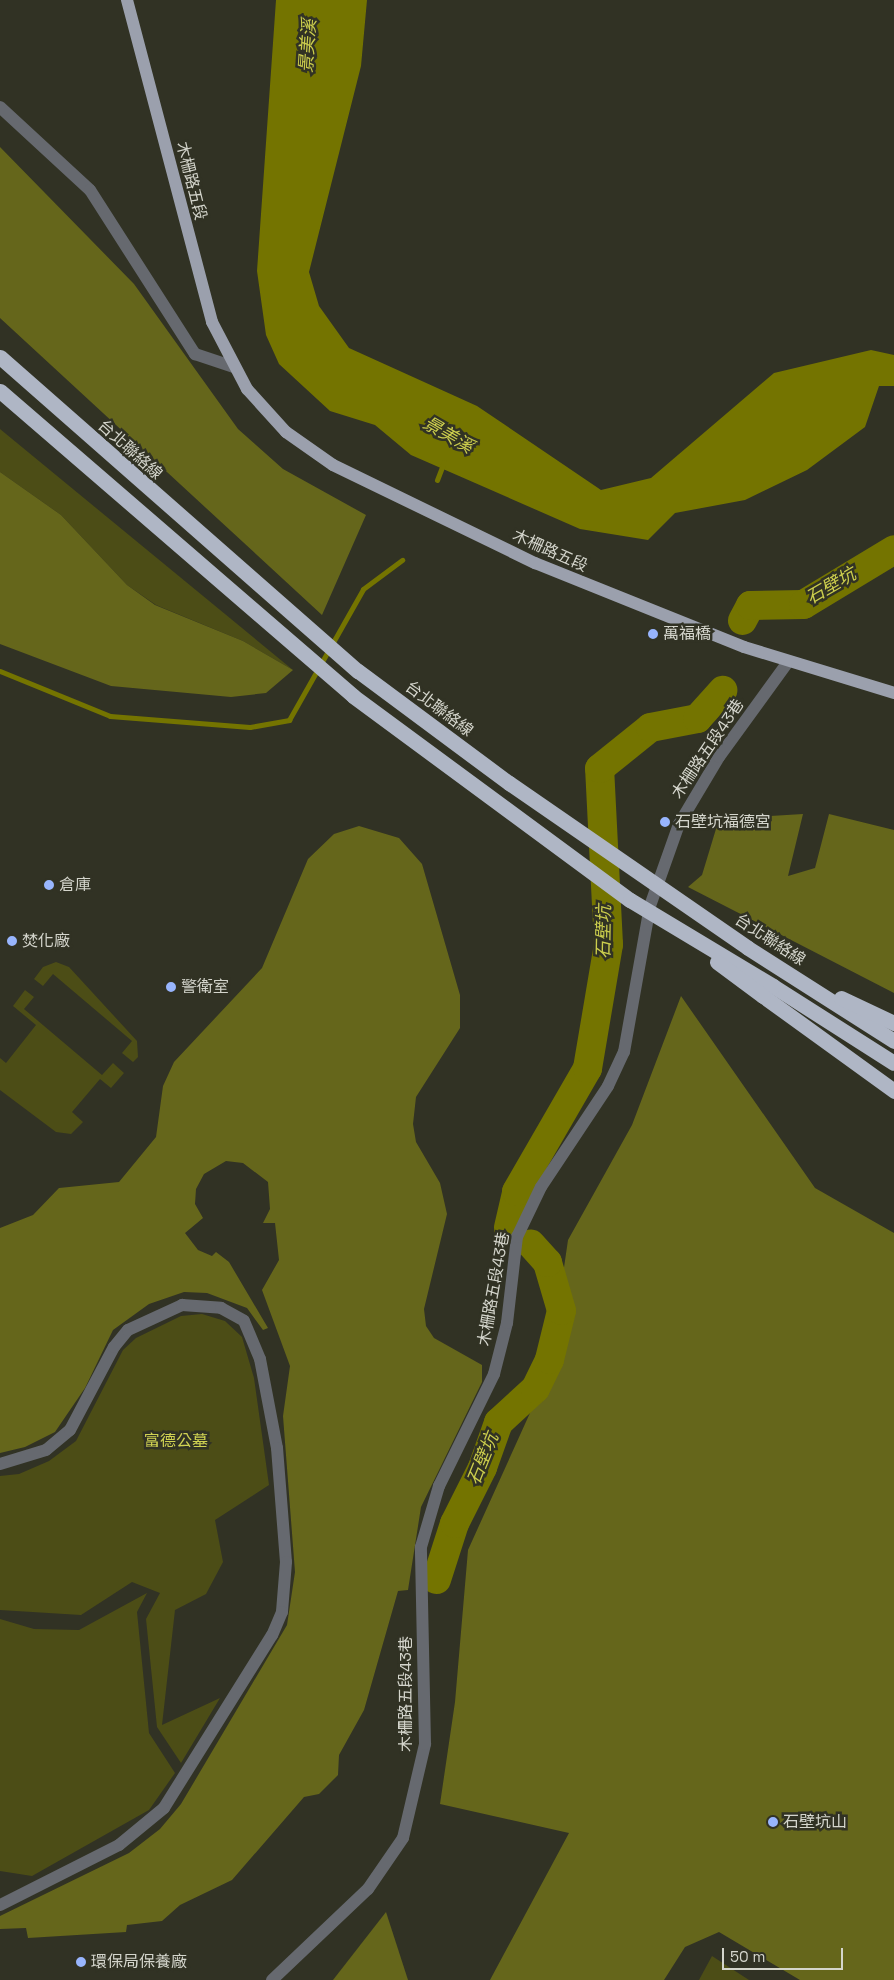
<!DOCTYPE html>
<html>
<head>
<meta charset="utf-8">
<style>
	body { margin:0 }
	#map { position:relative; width:894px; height:1980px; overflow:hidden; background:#313224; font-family:"Space Grotesk","Noto Sans TC",sans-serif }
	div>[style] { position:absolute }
	.green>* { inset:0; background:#4c4d16 }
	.forest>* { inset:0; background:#65661b }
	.water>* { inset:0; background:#747400 }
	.stream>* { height:5px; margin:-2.5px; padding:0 2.5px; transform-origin:2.5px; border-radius:2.5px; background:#747400 }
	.river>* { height:29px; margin:-14.5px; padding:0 14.5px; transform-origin:14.5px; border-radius:14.5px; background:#747400 }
	.minor>* { height:12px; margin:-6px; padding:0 6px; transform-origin:6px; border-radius:6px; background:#66696f }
	.major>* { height:12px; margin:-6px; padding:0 6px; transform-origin:6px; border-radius:6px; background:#9ba0ad }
	.highway>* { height:15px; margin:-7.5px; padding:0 7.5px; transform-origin:7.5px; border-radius:7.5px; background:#afb6c5 }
	.highway-bridge>* { height:15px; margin:-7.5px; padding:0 7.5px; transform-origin:7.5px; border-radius:7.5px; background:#afb6c5 }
	.dots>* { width:14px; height:14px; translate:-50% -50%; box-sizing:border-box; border:2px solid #313224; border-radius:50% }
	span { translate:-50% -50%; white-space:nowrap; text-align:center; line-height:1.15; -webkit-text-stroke:5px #313224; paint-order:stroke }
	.street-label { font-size:16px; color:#d4d5cc }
	.poi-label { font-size:16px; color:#d4d5cc }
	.left { translate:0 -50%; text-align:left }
	.park-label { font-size:16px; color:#d0d252 }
	.water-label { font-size:18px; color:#ccce4d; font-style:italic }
	.scale { position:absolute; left:722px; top:1948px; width:121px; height:22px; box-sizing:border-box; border:2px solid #d4d5cc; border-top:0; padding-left:6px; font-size:15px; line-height:18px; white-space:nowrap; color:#d4d5cc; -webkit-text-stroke:4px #313224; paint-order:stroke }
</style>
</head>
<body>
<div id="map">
	<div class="green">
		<div style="clip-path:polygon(0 429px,293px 670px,243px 641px,156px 605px,127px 585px,61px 515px,0 472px)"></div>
		<div style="clip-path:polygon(56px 962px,69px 967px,137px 1041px,138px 1057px,133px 1062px,122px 1053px,132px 1041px,53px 974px,43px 986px,34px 979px,43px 967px)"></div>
		<div style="clip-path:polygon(25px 990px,34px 997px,24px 1009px,102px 1075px,113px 1063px,124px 1073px,111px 1088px,100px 1079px,72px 1112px,83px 1122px,71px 1134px,56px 1132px,0 1090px,0 1058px,6px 1063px,36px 1025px,13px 1006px)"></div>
		<div style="clip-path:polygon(202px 1314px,225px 1321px,242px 1337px,254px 1378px,269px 1485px,215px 1520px,223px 1562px,206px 1594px,175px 1610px,162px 1725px,220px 1698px,181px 1763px,157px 1727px,146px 1619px,160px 1593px,132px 1582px,81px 1615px,0 1610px,0 1476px,19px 1474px,49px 1461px,76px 1441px,123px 1350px,136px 1338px,181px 1316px)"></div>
		<div style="clip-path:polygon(147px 1593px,137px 1612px,149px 1733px,175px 1773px,149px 1810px,32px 1876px,0 1871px,0 1619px,34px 1629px,79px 1630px)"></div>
		<div style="clip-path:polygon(712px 1956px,749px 1980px,699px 1980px)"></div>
	</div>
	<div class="forest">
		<div style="clip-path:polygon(0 147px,134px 284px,238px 429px,283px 469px,366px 515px,322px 615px,0 318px)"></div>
		<div style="clip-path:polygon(0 472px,61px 515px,127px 585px,155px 605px,243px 641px,293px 670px,266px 693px,231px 697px,111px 686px,0 644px)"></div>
		<div style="clip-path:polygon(803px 814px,788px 876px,815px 868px,829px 814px,894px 830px,894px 993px,688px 887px,702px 875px,719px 819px)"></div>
		<div style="clip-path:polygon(359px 826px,399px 838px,422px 864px,460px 995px,460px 1028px,416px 1097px,413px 1124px,416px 1142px,440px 1183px,447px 1214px,424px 1309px,426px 1326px,434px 1338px,482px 1365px,482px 1382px,421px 1507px,408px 1590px,398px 1591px,364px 1710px,339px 1755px,338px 1775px,319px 1794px,304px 1797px,232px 1880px,180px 1905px,162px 1921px,127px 1925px,126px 1932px,28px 1938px,26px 1928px,0 1929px,0 1916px,129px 1853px,160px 1829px,181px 1804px,287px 1625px,295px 1572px,283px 1416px,290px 1366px,262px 1290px,279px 1260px,275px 1223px,263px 1223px,270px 1209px,268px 1182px,243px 1163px,226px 1161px,204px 1174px,196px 1189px,195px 1204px,203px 1218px,185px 1233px,198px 1250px,212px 1256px,216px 1252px,229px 1262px,268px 1328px,263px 1330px,247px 1308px,207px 1293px,184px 1292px,149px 1304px,113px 1330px,85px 1388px,55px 1432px,25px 1447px,0 1453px,0 1228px,33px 1215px,59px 1188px,119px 1182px,156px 1137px,163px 1086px,174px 1062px,262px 968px,308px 859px,334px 834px)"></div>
		<div style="clip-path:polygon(681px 996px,815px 1188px,894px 1233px,894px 1980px,800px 1980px,719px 1932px,685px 1947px,664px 1980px,490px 1980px,569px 1833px,440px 1804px,455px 1702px,468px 1550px,549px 1371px,568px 1240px,632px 1125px)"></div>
		<div style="clip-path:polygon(386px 1912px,408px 1980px,333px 1980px)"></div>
	</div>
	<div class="water">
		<div style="clip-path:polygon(276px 0,367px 0,361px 66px,309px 272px,319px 306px,349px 348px,477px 406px,601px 490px,651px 478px,774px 373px,871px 350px,894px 355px,894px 386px,879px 386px,865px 427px,807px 470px,745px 500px,675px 513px,648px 540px,580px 529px,411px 455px,375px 425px,330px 411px,279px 364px,266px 335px,257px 271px)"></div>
	</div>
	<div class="stream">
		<div style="left:437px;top:480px;width:19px;rotate:-69deg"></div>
		<div style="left:0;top:671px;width:119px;rotate:22.2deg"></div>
		<div style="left:110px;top:716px;width:140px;rotate:4.5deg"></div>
		<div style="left:250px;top:727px;width:40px;rotate:-10deg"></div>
		<div style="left:289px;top:720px;width:150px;rotate:-60.5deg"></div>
		<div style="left:363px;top:589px;width:49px;rotate:-36.6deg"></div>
	</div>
	<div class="river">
		<div style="left:742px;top:620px;width:17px;rotate:-62deg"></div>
		<div style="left:750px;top:605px;width:53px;rotate:-1.1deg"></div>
		<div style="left:803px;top:604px;width:106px;rotate:-31.1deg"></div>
		<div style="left:508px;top:1227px;width:37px;rotate:-77deg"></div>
		<div style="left:516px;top:1191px;width:142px;rotate:-60deg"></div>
		<div style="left:587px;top:1068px;width:126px;rotate:-80.4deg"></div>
		<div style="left:608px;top:944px;width:176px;rotate:-92.9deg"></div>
		<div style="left:599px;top:768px;width:65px;rotate:-38.8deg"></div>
		<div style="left:650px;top:727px;width:48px;rotate:-10.8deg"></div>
		<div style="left:697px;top:718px;width:38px;rotate:-48deg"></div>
		<div style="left:436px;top:1579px;width:59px;rotate:-72.2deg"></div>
		<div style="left:454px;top:1523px;width:63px;rotate:-63.4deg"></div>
		<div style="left:482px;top:1467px;width:48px;rotate:-70.4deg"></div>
		<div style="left:498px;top:1422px;width:50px;rotate:-42.6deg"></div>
		<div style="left:535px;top:1388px;width:32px;rotate:-64deg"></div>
		<div style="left:549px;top:1359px;width:50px;rotate:-76.2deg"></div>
		<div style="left:561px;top:1310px;width:50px;rotate:-106.3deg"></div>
		<div style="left:547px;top:1262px;width:25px;rotate:-132deg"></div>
	</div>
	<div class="minor">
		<div style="left:0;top:107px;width:122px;rotate:42.7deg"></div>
		<div style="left:90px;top:190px;width:195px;rotate:57.4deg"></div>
		<div style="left:195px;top:354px;width:41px;rotate:18.4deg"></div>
		<div style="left:0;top:1464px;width:48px;rotate:-16.9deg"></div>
		<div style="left:46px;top:1450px;width:31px;rotate:-40deg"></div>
		<div style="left:70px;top:1430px;width:94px;rotate:-62.1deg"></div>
		<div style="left:114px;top:1347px;width:22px;rotate:-51deg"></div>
		<div style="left:128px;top:1330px;width:60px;rotate:-24.8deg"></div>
		<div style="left:182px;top:1305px;width:39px;rotate:4deg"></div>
		<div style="left:221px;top:1308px;width:26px;rotate:29deg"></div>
		<div style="left:244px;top:1321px;width:41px;rotate:67.2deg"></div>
		<div style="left:260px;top:1359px;width:91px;rotate:79.2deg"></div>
		<div style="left:277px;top:1448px;width:114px;rotate:85.5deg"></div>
		<div style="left:286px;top:1562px;width:50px;rotate:94.6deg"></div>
		<div style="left:282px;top:1612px;width:25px;rotate:113deg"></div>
		<div style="left:272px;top:1635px;width:204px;rotate:122deg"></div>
		<div style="left:164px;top:1808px;width:58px;rotate:140.6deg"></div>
		<div style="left:119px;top:1845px;width:133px;rotate:153.2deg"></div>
		<div style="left:272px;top:1980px;width:132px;rotate:-43.5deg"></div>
		<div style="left:368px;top:1889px;width:62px;rotate:-55.5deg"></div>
		<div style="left:403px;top:1838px;width:97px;rotate:-76.8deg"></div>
		<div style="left:425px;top:1744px;width:197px;rotate:-91.2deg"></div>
		<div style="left:421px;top:1547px;width:64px;rotate:-73.6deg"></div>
		<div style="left:439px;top:1486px;width:125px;rotate:-63.8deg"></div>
		<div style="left:494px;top:1374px;width:53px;rotate:-75.7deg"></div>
		<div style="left:507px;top:1323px;width:87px;rotate:-83.4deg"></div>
		<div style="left:517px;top:1237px;width:55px;rotate:-64.4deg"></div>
		<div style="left:541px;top:1187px;width:121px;rotate:-56.4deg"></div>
		<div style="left:608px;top:1086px;width:38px;rotate:-65deg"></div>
		<div style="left:624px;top:1052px;width:148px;rotate:-79.9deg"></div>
		<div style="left:650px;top:906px;width:87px;rotate:-70.5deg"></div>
		<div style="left:679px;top:824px;width:78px;rotate:-59.2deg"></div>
		<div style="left:719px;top:757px;width:117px;rotate:-54deg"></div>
	</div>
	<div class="major">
		<div style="left:127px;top:0;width:333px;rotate:75.2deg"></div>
		<div style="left:212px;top:322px;width:76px;rotate:62.4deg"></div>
		<div style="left:247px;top:389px;width:58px;rotate:47.8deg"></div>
		<div style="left:286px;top:432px;width:57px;rotate:35.1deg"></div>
		<div style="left:333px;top:465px;width:225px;rotate:25.9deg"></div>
		<div style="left:535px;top:563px;width:225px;rotate:21.9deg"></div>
		<div style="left:744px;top:647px;width:157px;rotate:17deg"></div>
	</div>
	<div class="highway">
		<div style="left:0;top:357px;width:476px;rotate:41.3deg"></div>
		<div style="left:358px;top:671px;width:188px;rotate:36.6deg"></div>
		<div style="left:0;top:391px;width:467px;rotate:40.8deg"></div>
		<div style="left:353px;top:696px;width:344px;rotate:36.4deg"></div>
		<div style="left:748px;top:948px;width:173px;rotate:32.5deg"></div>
		<div style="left:773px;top:986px;width:143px;rotate:32.5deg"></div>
		<div style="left:763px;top:996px;width:162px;rotate:35.9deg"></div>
		<div style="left:841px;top:998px;width:59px;rotate:25.3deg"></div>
	</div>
	<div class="highway-bridge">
		<div style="left:509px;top:783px;width:290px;rotate:34.6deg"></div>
		<div style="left:630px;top:900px;width:167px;rotate:31deg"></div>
		<div style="left:717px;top:962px;width:57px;rotate:36.5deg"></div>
	</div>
	<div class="dots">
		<div style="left:653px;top:634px;background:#98b5fd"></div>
		<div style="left:665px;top:822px;background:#98b5fd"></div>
		<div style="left:49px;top:885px;background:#98b5fd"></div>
		<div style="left:12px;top:941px;background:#98b5fd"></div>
		<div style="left:171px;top:987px;background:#98b5fd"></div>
		<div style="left:773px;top:1822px;background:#98b5fd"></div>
		<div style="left:81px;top:1962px;background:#98b5fd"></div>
	</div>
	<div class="street-label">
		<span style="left:191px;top:181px;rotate:76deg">木柵路五段</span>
		<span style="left:130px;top:450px;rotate:42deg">台北聯絡線</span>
		<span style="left:550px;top:551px;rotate:24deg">木柵路五段</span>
		<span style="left:439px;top:709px;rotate:37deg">台北聯絡線</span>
		<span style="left:708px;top:749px;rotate:-56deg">木柵路五段43巷</span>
		<span style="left:770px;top:940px;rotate:33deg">台北聯絡線</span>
		<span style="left:494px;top:1289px;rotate:-80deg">木柵路五段43巷</span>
		<span style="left:406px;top:1694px;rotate:-90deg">木柵路五段43巷</span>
	</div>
	<div class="poi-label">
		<span class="left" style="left:663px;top:634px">萬福橋</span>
		<span class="left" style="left:675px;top:822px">石壁坑福德宮</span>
		<span class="left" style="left:59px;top:885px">倉庫</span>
		<span class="left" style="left:22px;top:941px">焚化廠</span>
		<span class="left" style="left:181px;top:987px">警衛室</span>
		<span class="left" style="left:783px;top:1822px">石壁坑山</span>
		<span class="left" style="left:91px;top:1962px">環保局保養廠</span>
	</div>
	<div class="park-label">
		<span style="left:176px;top:1441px">富德公墓</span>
	</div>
	<div class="water-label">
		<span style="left:308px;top:46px;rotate:-86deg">景美溪</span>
		<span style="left:448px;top:435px;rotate:30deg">景美溪</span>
		<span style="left:831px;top:586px;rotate:-30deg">石壁坑</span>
		<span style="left:604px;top:932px;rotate:-89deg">石壁坑</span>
		<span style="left:483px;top:1459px;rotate:-68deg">石壁坑</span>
	</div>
	<div class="scale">50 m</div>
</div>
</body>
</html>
